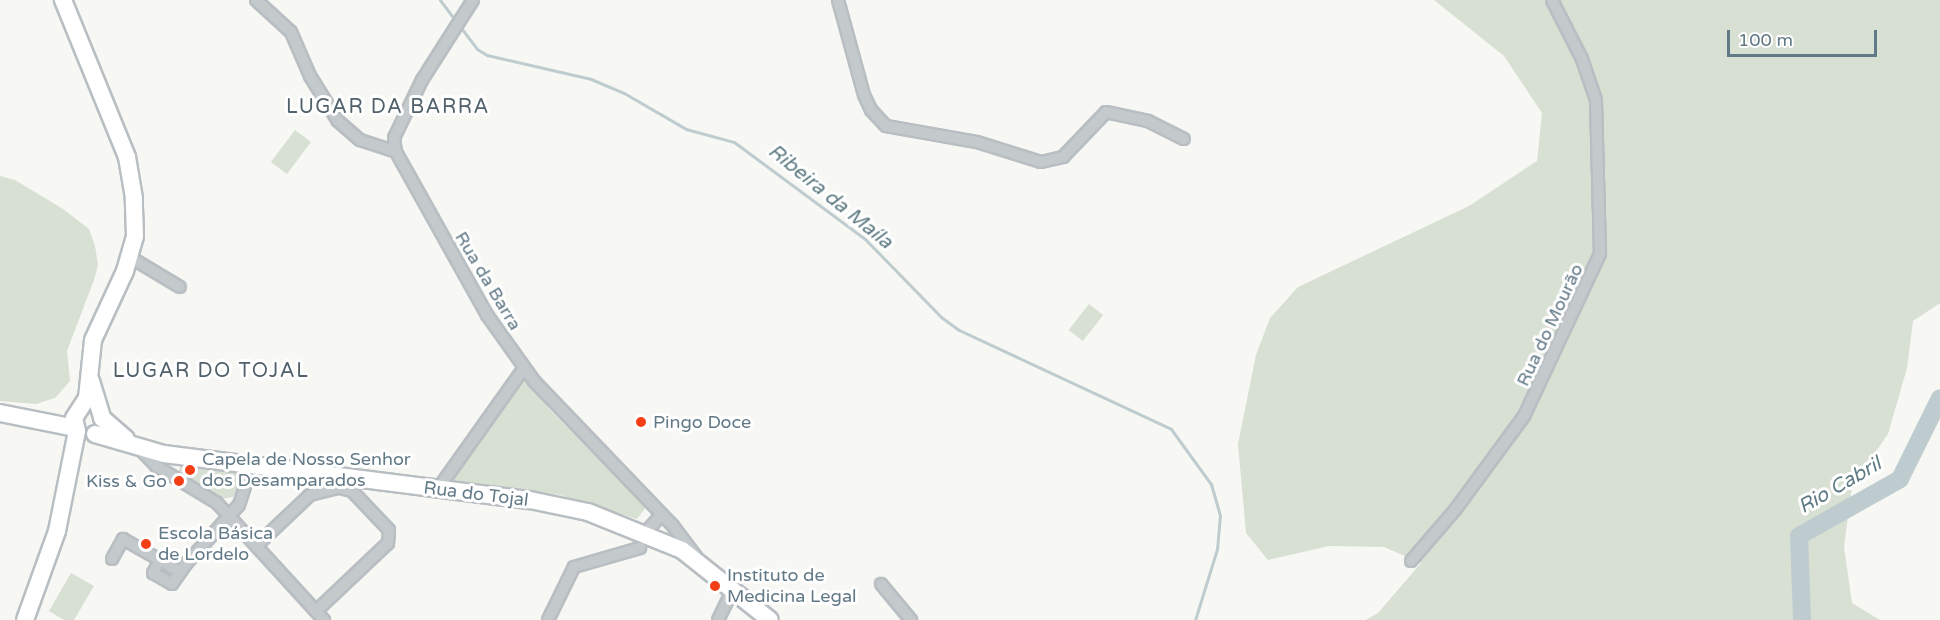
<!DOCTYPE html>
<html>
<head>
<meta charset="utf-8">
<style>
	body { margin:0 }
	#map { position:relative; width:1940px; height:620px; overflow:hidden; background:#f7f7f3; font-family:"Varela Round",sans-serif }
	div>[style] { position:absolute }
	.green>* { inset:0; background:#d8dfd3; transform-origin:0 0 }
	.stream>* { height:3px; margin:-1.5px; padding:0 1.5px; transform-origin:1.5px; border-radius:1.5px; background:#beccd0 }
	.river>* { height:18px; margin:-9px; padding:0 9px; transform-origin:9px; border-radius:9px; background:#beccd0 }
	.roads { filter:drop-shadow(2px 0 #b8bec2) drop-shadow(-2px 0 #b8bec2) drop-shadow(0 2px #b8bec2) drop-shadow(0 -2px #b8bec2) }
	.street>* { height:10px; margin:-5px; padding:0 5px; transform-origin:5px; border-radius:5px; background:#c4c9cc }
	.secondary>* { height:16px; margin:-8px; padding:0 8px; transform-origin:8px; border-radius:8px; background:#fff }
	.dots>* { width:16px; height:16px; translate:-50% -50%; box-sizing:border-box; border:3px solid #fff; border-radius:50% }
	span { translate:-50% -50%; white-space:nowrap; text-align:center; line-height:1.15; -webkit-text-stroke:6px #fff; paint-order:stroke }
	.street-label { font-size:18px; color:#627987 }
	.poi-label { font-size:18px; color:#627987 }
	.left { translate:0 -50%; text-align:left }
	.right { translate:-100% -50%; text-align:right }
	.neighbourhood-label { font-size:20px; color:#51616b; letter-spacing:1.5px }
	.water-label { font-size:20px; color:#5e7b83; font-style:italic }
	.scale { position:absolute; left:1727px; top:30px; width:150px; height:27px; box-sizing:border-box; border:3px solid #627987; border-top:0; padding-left:8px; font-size:18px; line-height:21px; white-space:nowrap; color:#627987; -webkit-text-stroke:4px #fff; paint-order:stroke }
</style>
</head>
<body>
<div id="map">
	<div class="green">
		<div style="clip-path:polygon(1434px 0,1940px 0,1940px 303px,1913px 321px,1907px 368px,1888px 434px,1852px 486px,1844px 547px,1852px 603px,1880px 620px,1366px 620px,1378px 613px,1421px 563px,1384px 547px,1329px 546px,1268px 560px,1246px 533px,1238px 444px,1256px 355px,1270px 318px,1298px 287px,1469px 206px,1537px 161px,1542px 113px,1504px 56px)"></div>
		<div style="left:295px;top:130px;width:20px;height:40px;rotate:37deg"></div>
		<div style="clip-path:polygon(0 176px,15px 180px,63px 209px,89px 229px,95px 246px,98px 265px,94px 280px,67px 351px,70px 381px,55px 398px,36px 404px,0 401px)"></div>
		<div style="left:1089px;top:304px;width:18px;height:33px;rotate:38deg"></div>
		<div style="clip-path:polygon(524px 376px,550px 410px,646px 507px,637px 519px,560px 495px,449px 481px)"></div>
		<div style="clip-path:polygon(182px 461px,237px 471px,239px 483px,233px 497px,221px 499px,178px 473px)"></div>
		<div style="clip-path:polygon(71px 573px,94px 586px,74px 620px,64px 620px,49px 611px)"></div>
	</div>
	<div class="stream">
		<div style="left:440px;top:0;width:61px;rotate:52.9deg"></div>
		<div style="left:477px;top:49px;width:12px;rotate:31deg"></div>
		<div style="left:487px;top:55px;width:107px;rotate:13deg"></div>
		<div style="left:591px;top:79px;width:36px;rotate:23deg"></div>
		<div style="left:624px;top:93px;width:72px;rotate:30.1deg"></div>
		<div style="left:686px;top:129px;width:50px;rotate:15.2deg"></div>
		<div style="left:734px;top:142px;width:163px;rotate:36.5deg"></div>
		<div style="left:865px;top:239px;width:109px;rotate:45.7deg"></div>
		<div style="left:941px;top:317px;width:22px;rotate:36deg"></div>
		<div style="left:959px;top:330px;width:234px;rotate:25deg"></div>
		<div style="left:1171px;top:429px;width:68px;rotate:54deg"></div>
		<div style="left:1211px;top:484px;width:32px;rotate:74deg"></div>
		<div style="left:1220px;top:515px;width:34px;rotate:95deg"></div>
		<div style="left:1217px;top:549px;width:74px;rotate:107.2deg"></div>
	</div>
	<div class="river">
		<div style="left:1802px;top:620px;width:84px;rotate:-92deg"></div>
		<div style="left:1799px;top:536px;width:116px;rotate:-29.4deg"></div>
		<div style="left:1900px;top:479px;width:90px;rotate:-63.7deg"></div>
	</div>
	<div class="roads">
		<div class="street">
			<div style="left:256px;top:0;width:47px;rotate:42.4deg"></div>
			<div style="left:291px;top:32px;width:48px;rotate:66.6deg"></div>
			<div style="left:310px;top:76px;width:53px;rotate:58.1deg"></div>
			<div style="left:338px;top:121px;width:29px;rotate:41deg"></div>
			<div style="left:360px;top:140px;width:38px;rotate:18deg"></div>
			<div style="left:473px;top:0;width:95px;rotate:122.5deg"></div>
			<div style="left:422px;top:80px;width:64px;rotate:115.8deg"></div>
			<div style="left:394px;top:138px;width:14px;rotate:82deg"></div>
			<div style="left:396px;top:152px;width:187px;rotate:60.8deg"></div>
			<div style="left:487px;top:315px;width:81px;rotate:54.5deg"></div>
			<div style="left:534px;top:381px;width:201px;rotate:46.2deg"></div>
			<div style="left:673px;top:526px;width:38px;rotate:53deg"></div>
			<div style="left:838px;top:0;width:98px;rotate:74.7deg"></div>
			<div style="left:864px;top:95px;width:17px;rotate:65deg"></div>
			<div style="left:871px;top:110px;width:22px;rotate:47deg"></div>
			<div style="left:886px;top:126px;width:92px;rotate:10deg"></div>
			<div style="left:977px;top:142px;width:67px;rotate:17.4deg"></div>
			<div style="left:1041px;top:162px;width:23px;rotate:-13deg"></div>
			<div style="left:1063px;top:157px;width:62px;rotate:-46.3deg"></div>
			<div style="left:1106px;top:112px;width:43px;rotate:12.1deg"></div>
			<div style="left:1148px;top:121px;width:40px;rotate:26.6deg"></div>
			<div style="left:130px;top:257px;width:58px;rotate:31deg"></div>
			<div style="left:137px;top:446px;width:28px;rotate:46deg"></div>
			<div style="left:156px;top:466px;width:71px;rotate:31.2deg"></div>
			<div style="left:217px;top:503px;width:159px;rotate:47.6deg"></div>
			<div style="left:438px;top:489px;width:148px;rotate:-54.6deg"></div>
			<div style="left:645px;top:533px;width:25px;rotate:-48deg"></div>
			<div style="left:256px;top:546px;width:74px;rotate:-43.4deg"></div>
			<div style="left:310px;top:495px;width:30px;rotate:-14deg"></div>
			<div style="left:339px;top:488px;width:13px;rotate:13deg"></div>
			<div style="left:352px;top:491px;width:54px;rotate:46.5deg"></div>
			<div style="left:389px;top:530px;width:13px;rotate:94deg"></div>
			<div style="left:388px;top:543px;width:99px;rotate:136.6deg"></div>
			<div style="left:112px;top:559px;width:23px;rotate:-61deg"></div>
			<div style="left:123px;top:539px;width:43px;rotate:29.6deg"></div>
			<div style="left:1411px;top:561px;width:67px;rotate:-49.2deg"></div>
			<div style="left:1455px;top:510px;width:117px;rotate:-53.7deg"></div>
			<div style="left:1524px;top:416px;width:179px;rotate:-64.9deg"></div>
			<div style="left:1600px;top:254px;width:154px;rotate:-91.5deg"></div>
			<div style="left:1596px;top:100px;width:43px;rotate:-108.9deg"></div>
			<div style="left:1582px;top:59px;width:66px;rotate:-117deg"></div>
			<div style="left:180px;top:572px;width:23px;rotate:-149deg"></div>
			<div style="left:160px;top:560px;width:15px;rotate:118deg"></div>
			<div style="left:153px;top:573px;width:22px;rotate:30deg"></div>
			<div style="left:172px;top:584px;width:24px;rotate:-55deg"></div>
			<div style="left:186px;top:564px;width:79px;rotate:-48.1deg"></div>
			<div style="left:239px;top:505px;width:42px;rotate:-72deg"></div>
			<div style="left:881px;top:584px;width:47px;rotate:50.2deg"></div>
			<div style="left:548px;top:620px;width:59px;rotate:-63.9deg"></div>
			<div style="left:574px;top:567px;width:69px;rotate:-16.1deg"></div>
			<div style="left:718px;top:620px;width:37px;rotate:-64deg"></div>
		</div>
		<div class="secondary">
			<div style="left:91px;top:381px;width:39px;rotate:73deg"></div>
			<div style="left:102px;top:418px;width:32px;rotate:41deg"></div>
			<div style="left:0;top:413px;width:76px;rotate:11.3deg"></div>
			<div style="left:95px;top:434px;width:72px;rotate:16.2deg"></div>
			<div style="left:164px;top:454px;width:369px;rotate:7.2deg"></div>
			<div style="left:530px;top:500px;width:59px;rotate:11.7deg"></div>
			<div style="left:588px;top:512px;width:101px;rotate:22deg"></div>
			<div style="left:682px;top:550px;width:112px;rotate:38.5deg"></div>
			<div style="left:25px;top:620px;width:95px;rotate:-70.2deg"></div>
			<div style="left:57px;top:531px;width:102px;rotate:-78.7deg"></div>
			<div style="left:77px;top:431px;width:13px;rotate:-103deg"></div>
			<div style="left:74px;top:418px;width:24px;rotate:-57deg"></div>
			<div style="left:87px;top:398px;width:58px;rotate:-84.1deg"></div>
			<div style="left:93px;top:340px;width:76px;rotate:-65.1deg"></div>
			<div style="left:125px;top:271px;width:36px;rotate:-74deg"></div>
			<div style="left:135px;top:236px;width:38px;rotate:-92deg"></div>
			<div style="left:134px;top:198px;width:42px;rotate:-99.7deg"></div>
			<div style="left:127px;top:157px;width:170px;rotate:-112.2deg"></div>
		</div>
	</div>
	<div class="dots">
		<div style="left:641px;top:422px;background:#f43e15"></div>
		<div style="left:190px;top:470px;background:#f43e15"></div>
		<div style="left:179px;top:481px;background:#f43e15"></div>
		<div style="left:146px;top:544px;background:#f43e15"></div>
		<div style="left:715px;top:586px;background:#f43e15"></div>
	</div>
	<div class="street-label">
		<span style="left:488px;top:281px;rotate:59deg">Rua da Barra</span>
		<span style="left:1550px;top:325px;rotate:-65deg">Rua do Mourão</span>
		<span style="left:476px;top:494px;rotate:7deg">Rua do Tojal</span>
	</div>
	<div class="poi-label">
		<span class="left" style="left:653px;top:422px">Pingo Doce</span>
		<span class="left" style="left:202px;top:470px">Capela de Nosso Senhor<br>dos Desamparados</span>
		<span class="right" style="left:167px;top:481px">Kiss &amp; Go</span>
		<span class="left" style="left:158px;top:544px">Escola Básica<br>de Lordelo</span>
		<span class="left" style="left:727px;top:586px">Instituto de<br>Medicina Legal</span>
	</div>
	<div class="neighbourhood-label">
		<span style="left:388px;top:107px">LUGAR DA BARRA</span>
		<span style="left:211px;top:371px">LUGAR DO TOJAL</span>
	</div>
	<div class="water-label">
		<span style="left:830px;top:197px;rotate:39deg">Ribeira da Maíla</span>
		<span style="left:1840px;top:486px;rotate:-30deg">Rio Cabril</span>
	</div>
	<div class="scale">100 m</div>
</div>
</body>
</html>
